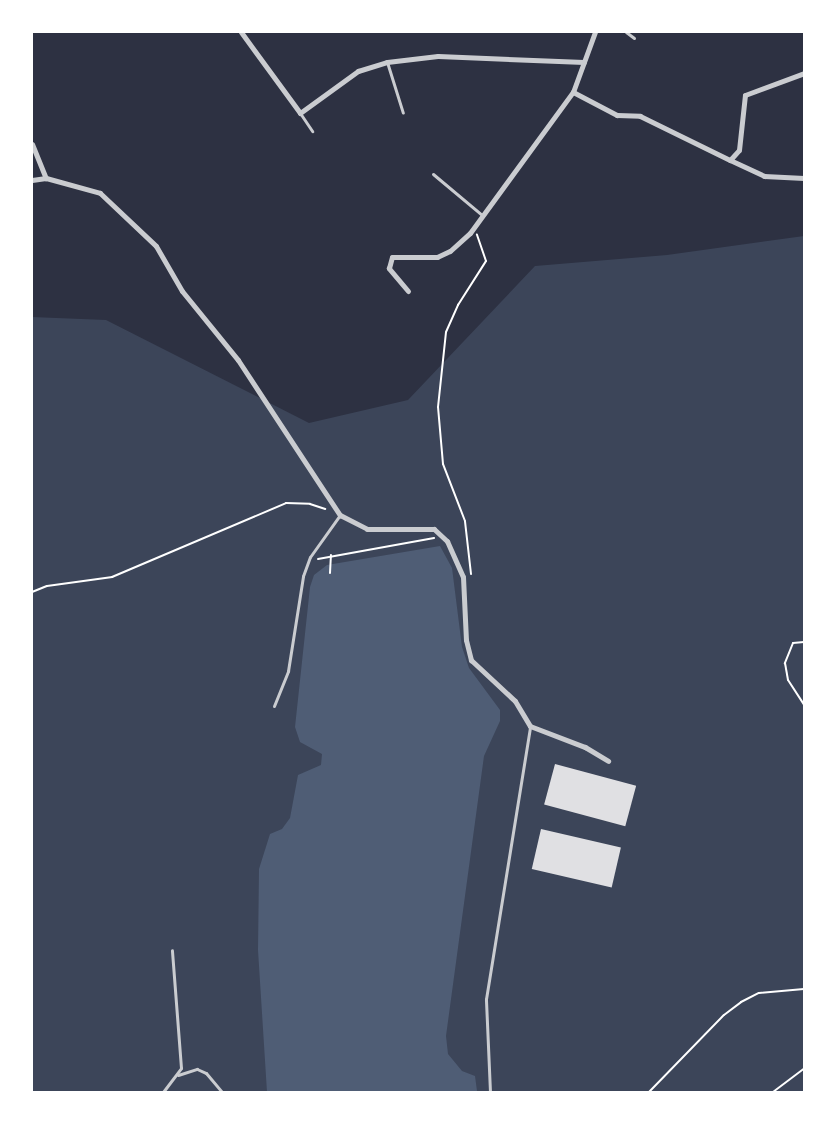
<!DOCTYPE html>
<html>
<head>
<meta charset="utf-8">
<style>
	body { margin:0 }
	#map { position:relative; width:836px; height:1124px; overflow:hidden; background:#2d3142; font-family:"IBM Plex Sans",sans-serif }
	div>[style] { position:absolute }
	.green>* { inset:0; background:#3c4559 }
	.water>* { inset:0; background:#4f5d75 }
	.building>* { inset:0; background:#e0e0e3; transform-origin:0 0 }
	.path>* { height:2px; margin:-1px; padding:0 1px; transform-origin:1px; border-radius:1px; background:#fff }
	.service>* { height:3px; margin:-1.5px; padding:0 1.5px; transform-origin:1.5px; border-radius:1.5px; background:#caccd0 }
	.minor>* { height:5px; margin:-2.5px; padding:0 2.5px; transform-origin:2.5px; border-radius:2.5px; background:#caccd0 }
	span { translate:-50% -50%; white-space:nowrap; text-align:center; line-height:1.15; -webkit-text-stroke:4.5px #fff; paint-order:stroke }
	.frame { position:absolute; inset:0; border:33px solid #fff; pointer-events:none }
</style>
</head>
<body>
<div id="map">
	<div class="green">
		<div style="clip-path:polygon(804px 236px,804px 1092px,32px 1092px,32px 317px,106px 320px,309px 423px,408px 400px,535px 266px,667px 255px)"></div>
	</div>
	<div class="water">
		<div style="clip-path:polygon(440px 546px,452px 568px,462px 647px,469px 668px,500px 710px,500px 721px,484px 756px,446px 1036px,448px 1054px,462px 1071px,475px 1076px,477px 1091px,267px 1092px,258px 950px,259px 869px,270px 834px,282px 829px,290px 818px,298px 775px,321px 765px,322px 754px,300px 742px,295px 727px,310px 587px,314px 575px,327px 565px)"></div>
	</div>
	<div class="building">
		<div style="left:555px;top:764px;width:84px;height:42px;rotate:15deg"></div>
		<div style="left:541px;top:829px;width:82px;height:41px;rotate:13deg"></div>
	</div>
	<div class="path">
		<div style="left:318px;top:559px;width:118px;rotate:-10.3deg"></div>
		<div style="left:330px;top:573px;width:18px;rotate:-87deg"></div>
		<div style="left:471px;top:574px;width:53px;rotate:-96.5deg"></div>
		<div style="left:465px;top:521px;width:61px;rotate:-111.1deg"></div>
		<div style="left:443px;top:464px;width:57px;rotate:-95deg"></div>
		<div style="left:438px;top:407px;width:75px;rotate:-83.9deg"></div>
		<div style="left:446px;top:332px;width:30px;rotate:-66deg"></div>
		<div style="left:458px;top:305px;width:52px;rotate:-57.5deg"></div>
		<div style="left:486px;top:261px;width:28px;rotate:-109deg"></div>
		<div style="left:32px;top:592px;width:16px;rotate:-22deg"></div>
		<div style="left:47px;top:586px;width:66px;rotate:-7.9deg"></div>
		<div style="left:112px;top:577px;width:189px;rotate:-23deg"></div>
		<div style="left:286px;top:503px;width:24px;rotate:2deg"></div>
		<div style="left:310px;top:504px;width:16px;rotate:18deg"></div>
		<div style="left:804px;top:642px;width:11px;rotate:175deg"></div>
		<div style="left:793px;top:643px;width:22px;rotate:112deg"></div>
		<div style="left:785px;top:663px;width:17px;rotate:80deg"></div>
		<div style="left:788px;top:680px;width:30px;rotate:57deg"></div>
		<div style="left:649px;top:1092px;width:107px;rotate:-45.8deg"></div>
		<div style="left:724px;top:1015px;width:21px;rotate:-37deg"></div>
		<div style="left:741px;top:1002px;width:20px;rotate:-27deg"></div>
		<div style="left:759px;top:993px;width:45px;rotate:-5.1deg"></div>
		<div style="left:773px;top:1092px;width:39px;rotate:-37deg"></div>
	</div>
	<div class="service">
		<div style="left:626px;top:32px;width:10px;rotate:37deg"></div>
		<div style="left:387px;top:62px;width:53px;rotate:72.6deg"></div>
		<div style="left:300px;top:113px;width:22px;rotate:56deg"></div>
		<div style="left:433px;top:174px;width:64px;rotate:39.9deg"></div>
		<div style="left:274px;top:706px;width:38px;rotate:-68deg"></div>
		<div style="left:288px;top:671px;width:96px;rotate:-81deg"></div>
		<div style="left:303px;top:576px;width:20px;rotate:-70deg"></div>
		<div style="left:310px;top:557px;width:52px;rotate:-54.5deg"></div>
		<div style="left:178px;top:1075px;width:20px;rotate:-18deg"></div>
		<div style="left:197px;top:1069px;width:10px;rotate:24deg"></div>
		<div style="left:206px;top:1073px;width:25px;rotate:50deg"></div>
		<div style="left:163px;top:1092px;width:30px;rotate:-53deg"></div>
		<div style="left:181px;top:1068px;width:118px;rotate:-94.4deg"></div>
		<div style="left:490px;top:1092px;width:93px;rotate:-92.5deg"></div>
		<div style="left:486px;top:999px;width:277px;rotate:-80.8deg"></div>
	</div>
	<div class="minor">
		<div style="left:241px;top:32px;width:100px;rotate:53.9deg"></div>
		<div style="left:300px;top:113px;width:72px;rotate:-35.9deg"></div>
		<div style="left:358px;top:71px;width:30px;rotate:-17deg"></div>
		<div style="left:387px;top:62px;width:51px;rotate:-6.7deg"></div>
		<div style="left:438px;top:56px;width:146px;rotate:2.4deg"></div>
		<div style="left:573px;top:92px;width:50px;rotate:27.6deg"></div>
		<div style="left:617px;top:115px;width:23px;rotate:2deg"></div>
		<div style="left:640px;top:116px;width:100px;rotate:26.1deg"></div>
		<div style="left:730px;top:160px;width:13px;rotate:-48deg"></div>
		<div style="left:739px;top:150px;width:55px;rotate:-83.8deg"></div>
		<div style="left:745px;top:95px;width:63px;rotate:-20.4deg"></div>
		<div style="left:32px;top:144px;width:37px;rotate:68deg"></div>
		<div style="left:46px;top:178px;width:56px;rotate:15.5deg"></div>
		<div style="left:100px;top:193px;width:77px;rotate:43.4deg"></div>
		<div style="left:156px;top:246px;width:52px;rotate:60deg"></div>
		<div style="left:182px;top:291px;width:89px;rotate:50.9deg"></div>
		<div style="left:238px;top:360px;width:186px;rotate:56.7deg"></div>
		<div style="left:340px;top:515px;width:30px;rotate:27deg"></div>
		<div style="left:367px;top:529px;width:67px"></div>
		<div style="left:434px;top:529px;width:18px;rotate:43deg"></div>
		<div style="left:447px;top:541px;width:39px;rotate:66deg"></div>
		<div style="left:463px;top:577px;width:63px;rotate:87.3deg"></div>
		<div style="left:466px;top:640px;width:21px;rotate:76deg"></div>
		<div style="left:471px;top:660px;width:60px;rotate:43deg"></div>
		<div style="left:515px;top:701px;width:29px;rotate:59deg"></div>
		<div style="left:530px;top:726px;width:59px;rotate:20.9deg"></div>
		<div style="left:585px;top:747px;width:27px;rotate:31deg"></div>
		<div style="left:730px;top:160px;width:38px;rotate:25deg"></div>
		<div style="left:764px;top:176px;width:40px;rotate:2.9deg"></div>
		<div style="left:32px;top:180px;width:14px;rotate:-8deg"></div>
		<div style="left:408px;top:291px;width:30px;rotate:-130deg"></div>
		<div style="left:389px;top:268px;width:11px;rotate:-75deg"></div>
		<div style="left:392px;top:257px;width:45px"></div>
		<div style="left:437px;top:257px;width:14px;rotate:-25deg"></div>
		<div style="left:450px;top:251px;width:27px;rotate:-42deg"></div>
		<div style="left:470px;top:233px;width:175px;rotate:-53.9deg"></div>
		<div style="left:573px;top:92px;width:64px;rotate:-69.9deg"></div>
	</div>
	<div class="frame"></div>
</div>
</body>
</html>
